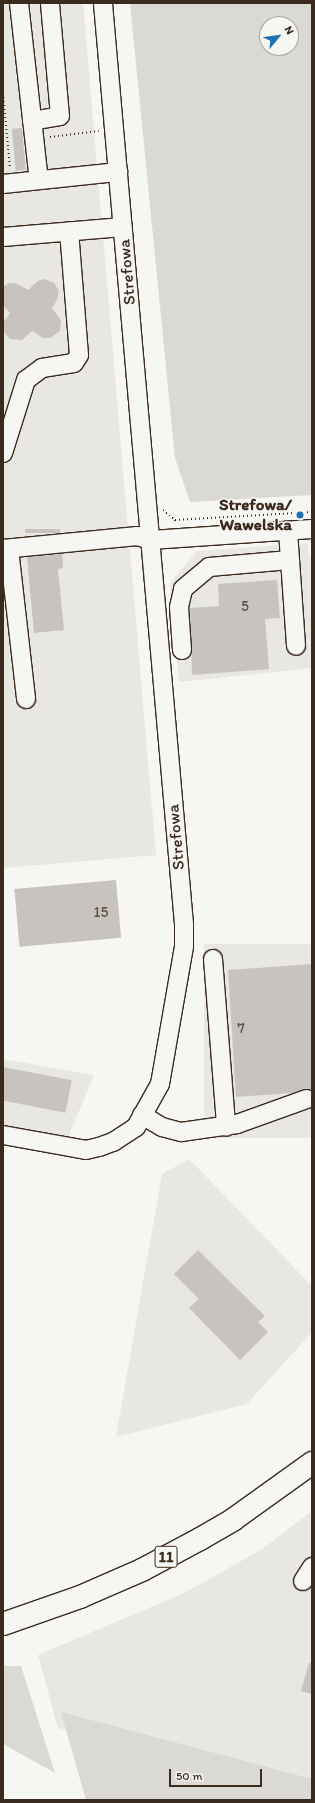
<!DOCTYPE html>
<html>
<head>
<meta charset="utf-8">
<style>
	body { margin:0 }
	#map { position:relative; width:315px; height:1803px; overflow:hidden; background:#f6f6f2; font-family:Itim,sans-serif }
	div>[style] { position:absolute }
	.built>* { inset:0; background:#e8e7e2; transform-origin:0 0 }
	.green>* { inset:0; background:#dad9d3 }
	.building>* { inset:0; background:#c8c3be; transform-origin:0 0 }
	.path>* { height:2px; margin-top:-1px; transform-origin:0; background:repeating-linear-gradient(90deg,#3b2a1e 0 1px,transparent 0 4px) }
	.roads { filter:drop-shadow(1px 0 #3b2a1e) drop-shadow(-1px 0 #3b2a1e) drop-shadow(0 1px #3b2a1e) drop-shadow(0 -1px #3b2a1e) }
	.minor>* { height:18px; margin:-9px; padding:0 9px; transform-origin:9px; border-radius:9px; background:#f6f6f2 }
	.highway>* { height:22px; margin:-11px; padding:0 11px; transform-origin:11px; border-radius:11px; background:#f6f6f2 }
	.dots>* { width:11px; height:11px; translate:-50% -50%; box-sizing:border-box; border:2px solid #f6f6f2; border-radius:50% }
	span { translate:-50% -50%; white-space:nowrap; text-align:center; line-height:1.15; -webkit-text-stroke:3px #f6f6f2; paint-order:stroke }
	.number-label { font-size:15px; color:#5e5046 }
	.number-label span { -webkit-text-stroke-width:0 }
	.shield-label span { padding:1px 3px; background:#f6f6f2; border:1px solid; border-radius:3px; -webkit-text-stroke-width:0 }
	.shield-label { font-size:16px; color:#3b2a1e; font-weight:700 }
	.street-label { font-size:17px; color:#3b2a1e }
	.poi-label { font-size:17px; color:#3b2a1e; font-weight:700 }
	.right { translate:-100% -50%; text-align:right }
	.frame { position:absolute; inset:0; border:4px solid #3b2a1e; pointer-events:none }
	.north { position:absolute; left:259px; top:16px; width:40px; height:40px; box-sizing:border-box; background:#f6f6f2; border:1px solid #aba49d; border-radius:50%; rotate:61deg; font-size:11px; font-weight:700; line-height:16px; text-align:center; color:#3b2a1e }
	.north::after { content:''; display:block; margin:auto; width:14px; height:18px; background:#1f6fb2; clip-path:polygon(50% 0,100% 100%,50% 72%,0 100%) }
	.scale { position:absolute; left:169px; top:1769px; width:93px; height:18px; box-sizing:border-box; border:2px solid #3b2a1e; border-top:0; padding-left:5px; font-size:12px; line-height:14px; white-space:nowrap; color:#3b2a1e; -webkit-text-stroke:3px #f6f6f2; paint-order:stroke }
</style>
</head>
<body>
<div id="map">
	<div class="built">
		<div style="clip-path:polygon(3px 3px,83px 3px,156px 855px,3px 868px)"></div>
		<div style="clip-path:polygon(308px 543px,309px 559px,312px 557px,312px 668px,179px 682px,170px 583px,197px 551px)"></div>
		<div style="left:312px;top:944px;width:194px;height:108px;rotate:90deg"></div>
		<div style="clip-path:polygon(3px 1059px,94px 1075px,61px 1154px,3px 1144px)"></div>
		<div style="clip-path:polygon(189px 1159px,312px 1286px,312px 1332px,247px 1404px,116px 1437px,162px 1174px)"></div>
		<div style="clip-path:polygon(312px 1511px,312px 1780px,58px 1728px,38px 1655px,184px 1593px,261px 1550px)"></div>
	</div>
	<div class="green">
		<div style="clip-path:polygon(evenodd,130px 3px,312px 3px,312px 495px,190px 502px,175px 458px,130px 3px,267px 24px,291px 24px,291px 48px,267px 48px,267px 24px)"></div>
		<div style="clip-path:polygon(3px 1666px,21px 1666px,55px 1773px,3px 1744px)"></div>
		<div style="clip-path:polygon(61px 1712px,312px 1779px,312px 1800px,86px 1800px)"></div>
	</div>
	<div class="building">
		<div style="left:22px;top:128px;width:42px;height:10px;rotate:85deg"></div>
		<div style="clip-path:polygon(45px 279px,54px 283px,59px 291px,57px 300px,52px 308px,61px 320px,60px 331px,50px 338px,43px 338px,32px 331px,22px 340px,10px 339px,3px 331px,3px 323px,10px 313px,3px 305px,3px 287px,9px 283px,16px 283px,28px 290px,38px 281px)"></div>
		<div style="left:60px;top:529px;width:4px;height:35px;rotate:90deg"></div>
		<div style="clip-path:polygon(62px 554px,63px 568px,58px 569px,64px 630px,34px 633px,27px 557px)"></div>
		<div style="clip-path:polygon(277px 580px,280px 618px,265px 619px,269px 669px,192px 675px,190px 608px,219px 606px,218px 584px)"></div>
		<div style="left:116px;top:880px;width:58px;height:102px;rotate:85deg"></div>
		<div style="clip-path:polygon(312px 964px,312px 1090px,304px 1089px,293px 1093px,236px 1097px,228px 970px)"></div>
		<div style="left:3px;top:1067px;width:70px;height:33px;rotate:11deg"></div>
		<div style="clip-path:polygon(198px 1250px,265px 1316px,258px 1322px,268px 1332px,240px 1360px,189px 1308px,199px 1299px,174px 1274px)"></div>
		<div style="clip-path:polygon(309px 1663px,312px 1663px,312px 1694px,301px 1691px)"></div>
	</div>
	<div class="path">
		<div style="left:3px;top:93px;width:76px;rotate:84.7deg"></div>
		<div style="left:50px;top:137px;width:49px;rotate:-7deg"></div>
		<div style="left:163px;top:510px;width:16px;rotate:40deg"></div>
		<div style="left:175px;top:520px;width:4px;rotate:104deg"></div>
		<div style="left:175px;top:520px;width:137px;rotate:-3.3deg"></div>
	</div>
	<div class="roads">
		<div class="minor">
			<div style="left:19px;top:3px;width:178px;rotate:83.6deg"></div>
			<div style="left:32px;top:121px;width:28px;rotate:-10deg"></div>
			<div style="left:60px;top:116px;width:113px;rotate:-95.1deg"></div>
			<div style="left:3px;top:184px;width:116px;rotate:-6deg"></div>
			<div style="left:3px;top:237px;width:120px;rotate:-4.8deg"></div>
			<div style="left:3px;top:453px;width:77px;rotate:-72.5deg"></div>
			<div style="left:26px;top:380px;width:20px;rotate:-37deg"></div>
			<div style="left:42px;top:368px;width:32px;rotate:-9deg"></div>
			<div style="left:74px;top:363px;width:9px;rotate:-58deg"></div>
			<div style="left:79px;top:355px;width:124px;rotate:-94.6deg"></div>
			<div style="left:288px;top:531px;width:115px;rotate:86deg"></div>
			<div style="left:3px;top:549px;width:135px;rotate:-5.5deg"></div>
			<div style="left:137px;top:536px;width:15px;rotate:16deg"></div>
			<div style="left:151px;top:540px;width:161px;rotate:-3.9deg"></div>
			<div style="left:9px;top:549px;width:151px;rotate:83.5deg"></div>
			<div style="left:182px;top:650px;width:43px;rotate:-94deg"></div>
			<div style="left:179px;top:607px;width:18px;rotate:-77deg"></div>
			<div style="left:183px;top:589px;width:34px;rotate:-40deg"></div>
			<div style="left:209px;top:567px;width:81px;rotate:-4.9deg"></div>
			<div style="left:213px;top:959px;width:168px;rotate:85.5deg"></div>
			<div style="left:142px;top:1115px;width:23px;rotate:31deg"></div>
			<div style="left:162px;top:1127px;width:20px;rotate:15deg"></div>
			<div style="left:181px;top:1132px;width:57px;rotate:-8.1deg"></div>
			<div style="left:237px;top:1124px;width:74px;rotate:-19.7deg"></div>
			<div style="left:3px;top:1135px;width:84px;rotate:10.2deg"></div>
			<div style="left:86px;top:1150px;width:13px;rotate:-13deg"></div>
			<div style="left:99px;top:1147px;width:15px;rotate:-20deg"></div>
			<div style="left:113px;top:1142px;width:27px;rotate:-33deg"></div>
			<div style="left:136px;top:1127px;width:49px;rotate:-60.8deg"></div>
			<div style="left:160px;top:1084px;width:140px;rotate:-80.1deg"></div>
			<div style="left:184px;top:946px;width:22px;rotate:-90deg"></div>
			<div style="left:184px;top:924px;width:925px;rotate:-95.03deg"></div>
			<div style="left:303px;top:1581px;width:17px;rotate:-57deg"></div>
		</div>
		<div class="highway">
			<div style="left:3px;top:1624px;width:82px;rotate:-19.3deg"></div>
			<div style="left:80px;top:1597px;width:68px;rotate:-23.5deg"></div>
			<div style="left:142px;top:1570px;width:66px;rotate:-28.1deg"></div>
			<div style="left:200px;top:1539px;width:39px;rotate:-30deg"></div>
			<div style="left:234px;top:1519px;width:96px;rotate:-35.7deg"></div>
		</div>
	</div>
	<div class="dots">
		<div style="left:300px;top:515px;background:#1f6fb2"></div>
	</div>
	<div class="number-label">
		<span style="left:245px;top:607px">5</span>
		<span style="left:101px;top:913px">15</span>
		<span style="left:241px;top:1029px">7</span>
	</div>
	<div class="shield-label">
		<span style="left:166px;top:1557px">11</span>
	</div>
	<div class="street-label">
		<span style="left:127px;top:272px;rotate:-95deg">Strefowa</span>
		<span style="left:176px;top:837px;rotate:-95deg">Strefowa</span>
	</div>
	<div class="poi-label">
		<span class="right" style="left:292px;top:515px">Strefowa/<br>Wawelska</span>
	</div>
	<div class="frame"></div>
	<div class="north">N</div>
	<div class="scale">50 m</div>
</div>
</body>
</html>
